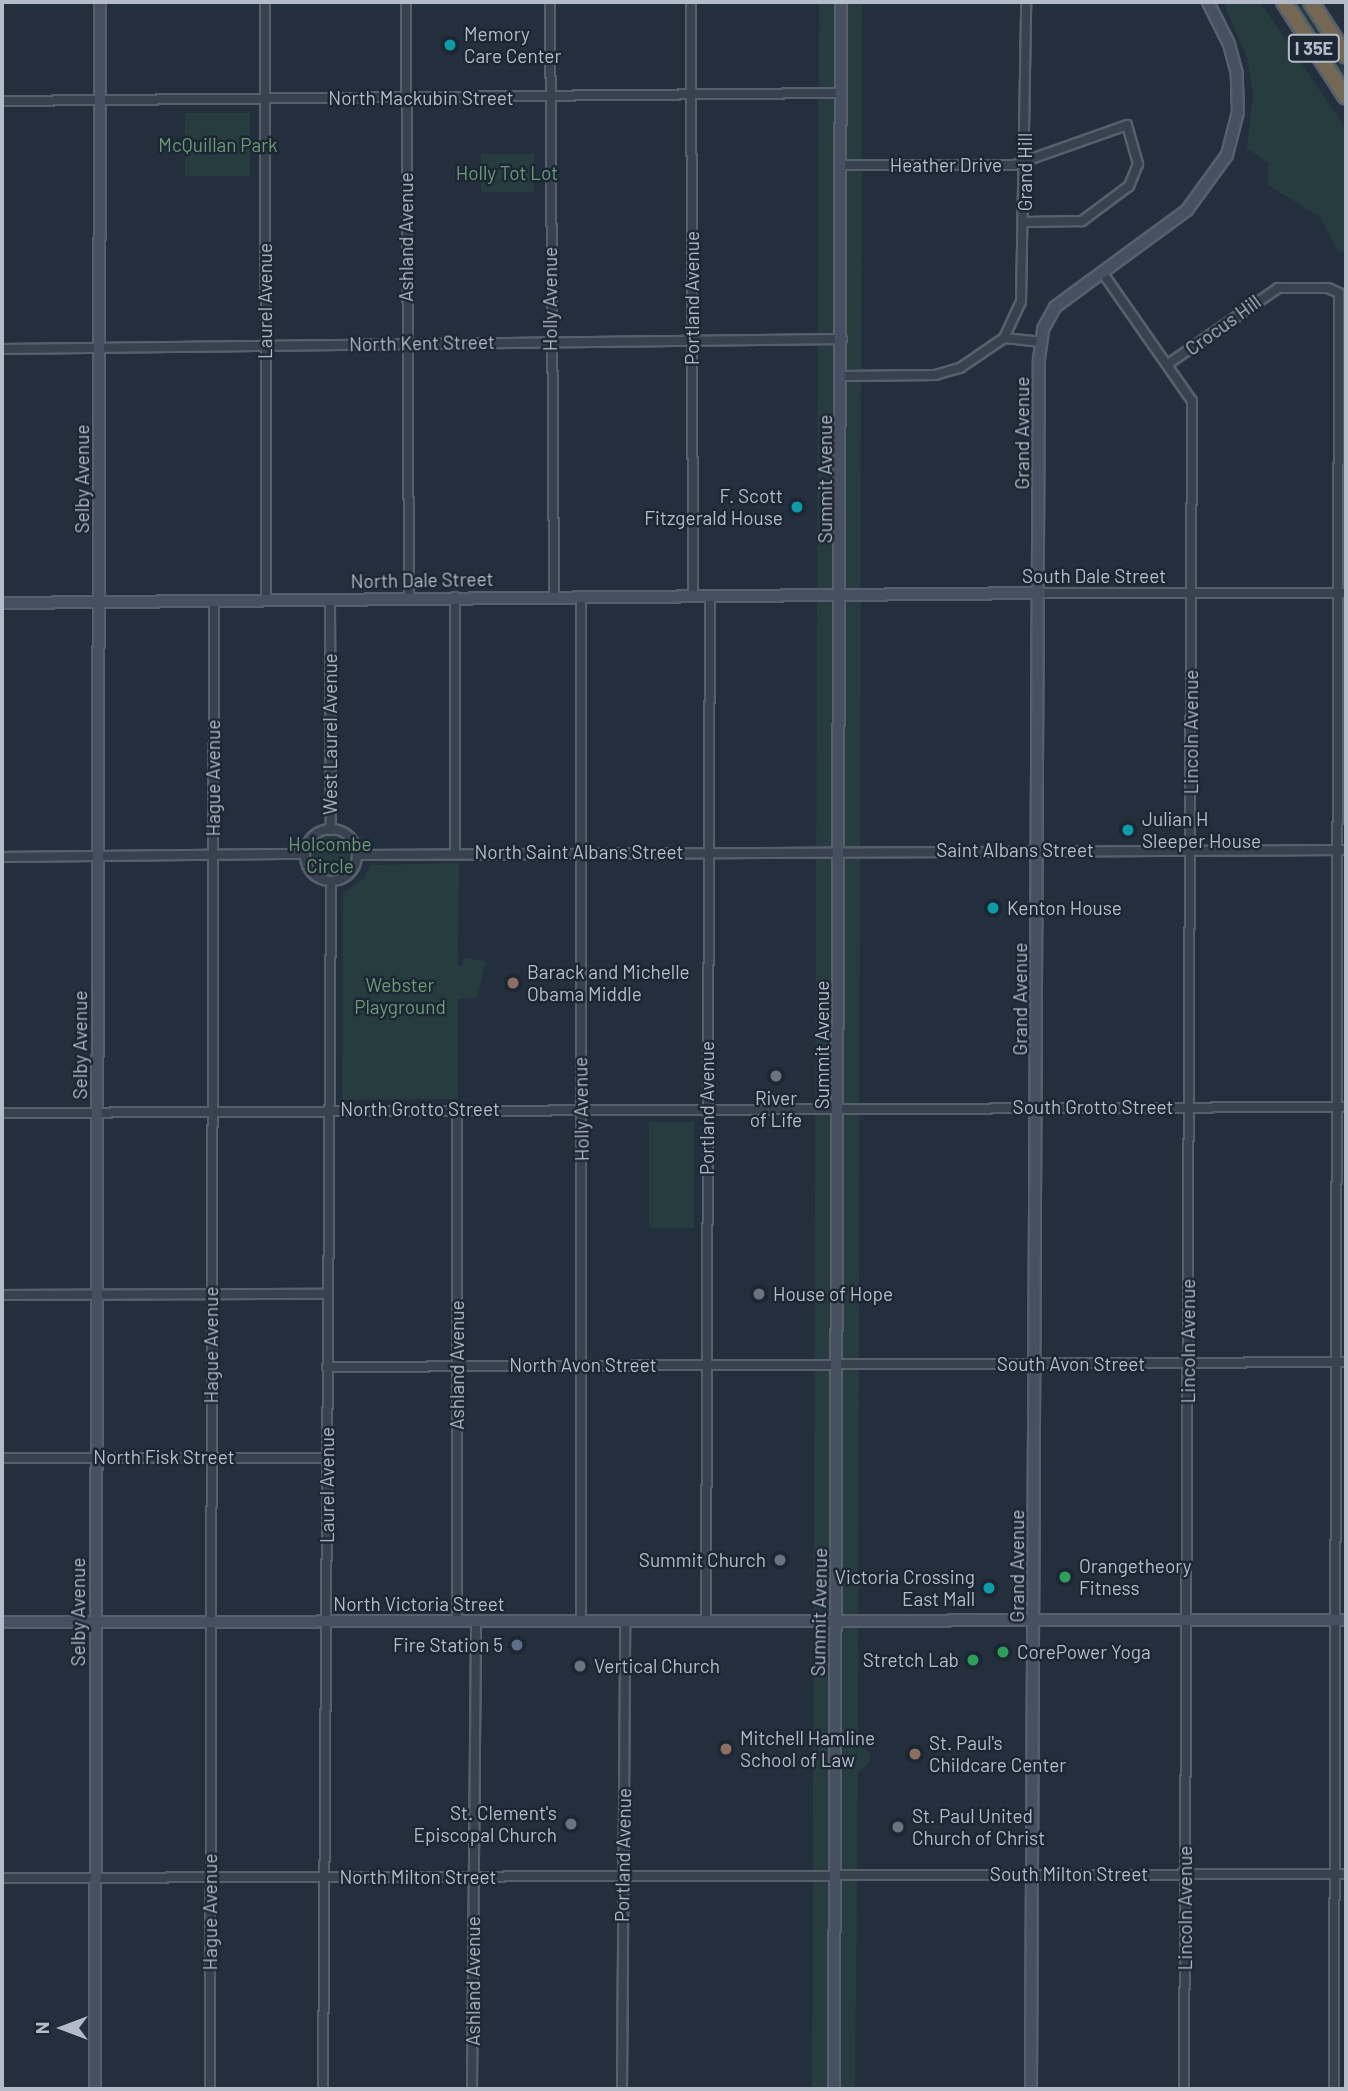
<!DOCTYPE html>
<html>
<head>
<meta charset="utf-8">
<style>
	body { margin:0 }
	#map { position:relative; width:1348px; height:2091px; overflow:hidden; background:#242f3e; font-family:Barlow,sans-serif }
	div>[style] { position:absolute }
	.green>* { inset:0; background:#263c3f; transform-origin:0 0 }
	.round { border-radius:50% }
	.roads { filter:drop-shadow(2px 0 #565f6c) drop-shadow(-2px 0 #565f6c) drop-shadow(0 2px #565f6c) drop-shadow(0 -2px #565f6c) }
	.street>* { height:8px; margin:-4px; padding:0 4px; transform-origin:4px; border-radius:4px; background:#38414e }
	.street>.ring { margin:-4px; padding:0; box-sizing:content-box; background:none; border:8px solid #38414e; border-radius:50% }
	.secondary>* { height:10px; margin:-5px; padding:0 5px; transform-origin:5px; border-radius:5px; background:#465061 }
	.highway>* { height:14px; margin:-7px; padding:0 7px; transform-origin:7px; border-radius:7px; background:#746855 }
	.dots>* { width:19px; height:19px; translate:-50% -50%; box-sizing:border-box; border:4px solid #1d2633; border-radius:50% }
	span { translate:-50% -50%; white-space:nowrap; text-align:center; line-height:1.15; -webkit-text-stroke:5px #1d2633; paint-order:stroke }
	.shield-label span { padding:2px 5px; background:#1d2633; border:2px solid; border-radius:5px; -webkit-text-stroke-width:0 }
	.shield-label { font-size:18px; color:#b4bcc9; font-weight:700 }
	.poi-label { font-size:19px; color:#b4bcc9 }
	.left { translate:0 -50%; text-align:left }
	.right { translate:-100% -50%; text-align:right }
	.street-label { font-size:19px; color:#b4bcc9 }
	.park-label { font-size:19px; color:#6b9a76 }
	.frame { position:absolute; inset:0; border:4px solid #b4bcc9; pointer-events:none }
	.north { position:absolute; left:28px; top:1993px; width:70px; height:70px; -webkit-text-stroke:5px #1d2633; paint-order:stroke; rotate:270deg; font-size:19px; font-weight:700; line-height:28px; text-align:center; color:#b4bcc9 }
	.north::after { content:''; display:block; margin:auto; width:24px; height:32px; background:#b4bcc9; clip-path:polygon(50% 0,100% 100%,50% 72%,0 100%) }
</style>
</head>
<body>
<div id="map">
	<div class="green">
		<div style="clip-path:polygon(819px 2px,862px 2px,858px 1742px,870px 1753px,870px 1761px,858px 1773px,855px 2089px,812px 2089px)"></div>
		<div style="clip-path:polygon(1223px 2px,1260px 2px,1346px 129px,1346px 251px,1339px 253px,1320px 217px,1268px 185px,1268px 163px,1247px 148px,1253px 94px,1247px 58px)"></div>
		<div style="clip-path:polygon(1293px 2px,1301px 2px,1346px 71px,1346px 81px)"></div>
		<div style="left:250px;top:113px;width:63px;height:65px;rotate:90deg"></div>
		<div style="left:481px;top:154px;width:53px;height:38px"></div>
		<div class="round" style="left:310px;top:835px;width:40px;height:40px"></div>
		<div style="clip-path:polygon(459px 863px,458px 966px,463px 966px,463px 958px,486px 961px,477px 998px,458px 999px,458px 1099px,342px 1100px,343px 893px,364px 878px,370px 865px)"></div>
		<div style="left:649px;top:1122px;width:45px;height:106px"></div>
	</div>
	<div class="roads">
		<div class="street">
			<div style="left:265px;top:2px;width:597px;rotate:89.9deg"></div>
			<div style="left:406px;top:2px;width:596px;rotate:89.71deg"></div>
			<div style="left:550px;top:2px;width:594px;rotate:89.61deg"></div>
			<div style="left:691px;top:2px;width:593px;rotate:89.81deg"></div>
			<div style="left:2px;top:101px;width:839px;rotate:-0.55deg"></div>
			<div style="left:841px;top:165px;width:173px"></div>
			<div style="left:1014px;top:165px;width:120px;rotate:-19.5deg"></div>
			<div style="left:1127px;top:125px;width:41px;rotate:74.2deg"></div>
			<div style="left:1138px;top:164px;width:24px;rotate:112deg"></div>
			<div style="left:1129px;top:186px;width:59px;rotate:143.3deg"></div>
			<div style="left:1082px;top:221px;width:57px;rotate:179deg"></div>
			<div style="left:1102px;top:272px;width:157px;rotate:55.1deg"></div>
			<div style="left:1192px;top:401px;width:1688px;rotate:90.27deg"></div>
			<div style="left:1004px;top:338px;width:36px;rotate:6deg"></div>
			<div style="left:2px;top:349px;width:840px;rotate:-0.68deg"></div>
			<div style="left:1168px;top:364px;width:134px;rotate:-34.6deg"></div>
			<div style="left:1278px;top:288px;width:50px"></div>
			<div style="left:1328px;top:288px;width:12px;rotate:24deg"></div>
			<div style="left:1339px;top:293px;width:1796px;rotate:90.16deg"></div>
			<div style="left:842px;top:376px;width:93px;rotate:-0.6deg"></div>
			<div style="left:935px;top:375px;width:26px;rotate:-16deg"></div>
			<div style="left:960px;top:368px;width:53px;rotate:-34.3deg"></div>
			<div style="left:1004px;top:338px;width:40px;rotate:-65deg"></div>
			<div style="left:1021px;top:302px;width:300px;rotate:-89deg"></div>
			<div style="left:1040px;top:593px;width:305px"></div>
			<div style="left:330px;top:599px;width:231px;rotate:89.8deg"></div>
			<div class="ring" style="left:305px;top:829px;width:44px;height:44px"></div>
			<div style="left:455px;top:853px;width:256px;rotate:-90deg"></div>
			<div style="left:358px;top:855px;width:988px;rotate:-0.29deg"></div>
			<div style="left:2px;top:857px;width:303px;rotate:-0.6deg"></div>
			<div style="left:2px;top:1113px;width:1344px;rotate:-0.26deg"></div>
			<div style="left:2px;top:1295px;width:325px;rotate:-0.2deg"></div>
			<div style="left:327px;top:1367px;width:1019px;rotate:-0.28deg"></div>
			<div style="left:2px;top:1458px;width:325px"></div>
			<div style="left:706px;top:1620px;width:1025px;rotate:-89.78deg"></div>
			<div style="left:457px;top:1621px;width:512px;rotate:-90deg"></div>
			<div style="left:581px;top:1621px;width:1025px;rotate:-90deg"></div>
			<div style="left:2px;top:1878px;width:1344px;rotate:-0.17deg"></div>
			<div style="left:210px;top:2089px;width:1489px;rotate:-89.85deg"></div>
			<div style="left:323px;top:2089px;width:1207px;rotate:-89.62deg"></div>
			<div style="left:472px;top:2089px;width:468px;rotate:-89.5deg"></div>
			<div style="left:622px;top:2089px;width:468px;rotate:-89.6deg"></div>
		</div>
		<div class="secondary">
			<div style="left:2px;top:603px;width:1038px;rotate:-0.55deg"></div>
			<div style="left:2px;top:1622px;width:1344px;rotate:-0.09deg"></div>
			<div style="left:95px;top:2089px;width:2087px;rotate:-89.86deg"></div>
			<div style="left:834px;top:2089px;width:2087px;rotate:-89.81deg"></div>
			<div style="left:1031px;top:2089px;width:1730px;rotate:-89.74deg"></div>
			<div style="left:1039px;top:359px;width:30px;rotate:-82deg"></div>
			<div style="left:1043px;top:329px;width:25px;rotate:-61deg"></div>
			<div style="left:1055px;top:307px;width:164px;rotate:-36.3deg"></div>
			<div style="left:1187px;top:210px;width:68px;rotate:-54deg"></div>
			<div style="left:1227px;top:155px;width:44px;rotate:-75.7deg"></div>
			<div style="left:1238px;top:112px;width:38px;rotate:-92deg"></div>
			<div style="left:1237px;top:74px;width:31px;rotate:-105deg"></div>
			<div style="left:1229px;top:44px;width:47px;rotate:-116.6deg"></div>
		</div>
		<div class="highway">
			<div style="left:1284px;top:2px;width:113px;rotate:56.9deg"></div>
			<div style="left:1311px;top:2px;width:64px;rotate:57.1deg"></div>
		</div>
	</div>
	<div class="dots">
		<div style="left:450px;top:45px;background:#0f9aa8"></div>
		<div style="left:797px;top:507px;background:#0f9aa8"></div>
		<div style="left:1128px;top:830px;background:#0f9aa8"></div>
		<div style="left:993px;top:908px;background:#0f9aa8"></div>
		<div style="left:513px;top:983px;background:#8d6e63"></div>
		<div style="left:776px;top:1076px;background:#6b7280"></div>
		<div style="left:759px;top:1294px;background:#6b7280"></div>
		<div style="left:780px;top:1560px;background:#6b7280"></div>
		<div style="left:1065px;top:1577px;background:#2e9e5b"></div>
		<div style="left:989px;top:1588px;background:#0f9aa8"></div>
		<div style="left:517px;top:1645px;background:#5c6f8a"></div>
		<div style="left:1003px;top:1652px;background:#2e9e5b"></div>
		<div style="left:973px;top:1660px;background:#2e9e5b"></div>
		<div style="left:580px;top:1666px;background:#6b7280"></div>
		<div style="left:726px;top:1749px;background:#8d6e63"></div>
		<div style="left:915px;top:1754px;background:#8d6e63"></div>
		<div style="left:571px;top:1824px;background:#6b7280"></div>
		<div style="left:898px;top:1827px;background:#6b7280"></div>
	</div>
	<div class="shield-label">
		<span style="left:1314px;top:48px">I 35E</span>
	</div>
	<div class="poi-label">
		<span class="left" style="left:464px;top:45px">Memory<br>Care Center</span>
		<span class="right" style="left:783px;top:507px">F. Scott<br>Fitzgerald House</span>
		<span class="left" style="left:1142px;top:830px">Julian H<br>Sleeper House</span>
		<span class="left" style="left:1007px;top:908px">Kenton House</span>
		<span class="left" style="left:527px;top:983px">Barack and Michelle<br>Obama Middle</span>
		<span style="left:776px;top:1109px">River<br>of Life</span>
		<span class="left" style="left:773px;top:1294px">House of Hope</span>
		<span class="right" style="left:766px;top:1560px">Summit Church</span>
		<span class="left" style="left:1079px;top:1577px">Orangetheory<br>Fitness</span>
		<span class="right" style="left:975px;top:1588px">Victoria Crossing<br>East Mall</span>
		<span class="right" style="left:503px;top:1645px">Fire Station 5</span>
		<span class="left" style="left:1017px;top:1652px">CorePower Yoga</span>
		<span class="right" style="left:959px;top:1660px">Stretch Lab</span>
		<span class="left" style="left:594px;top:1666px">Vertical Church</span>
		<span class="left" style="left:740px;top:1749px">Mitchell Hamline<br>School of Law</span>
		<span class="left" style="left:929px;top:1754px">St. Paul's<br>Childcare Center</span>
		<span class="right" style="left:557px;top:1824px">St. Clement's<br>Episcopal Church</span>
		<span class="left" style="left:912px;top:1827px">St. Paul United<br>Church of Christ</span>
	</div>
	<div class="street-label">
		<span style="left:421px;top:98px">North Mackubin Street</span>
		<span style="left:946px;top:165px">Heather Drive</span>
		<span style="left:1025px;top:172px;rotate:-90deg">Grand Hill</span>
		<span style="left:406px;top:237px;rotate:-90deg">Ashland Avenue</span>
		<span style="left:692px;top:298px;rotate:-90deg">Portland Avenue</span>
		<span style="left:550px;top:299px;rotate:-90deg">Holly Avenue</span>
		<span style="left:265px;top:301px;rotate:-90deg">Laurel Avenue</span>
		<span style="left:1223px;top:325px;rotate:-36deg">Crocus Hill</span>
		<span style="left:422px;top:343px;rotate:-1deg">North Kent Street</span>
		<span style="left:1022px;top:433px;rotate:-90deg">Grand Avenue</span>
		<span style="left:82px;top:479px;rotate:-90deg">Selby Avenue</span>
		<span style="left:825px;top:479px;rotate:-90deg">Summit Avenue</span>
		<span style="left:1094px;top:576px">South Dale Street</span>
		<span style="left:422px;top:580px;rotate:-1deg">North Dale Street</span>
		<span style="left:1191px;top:732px;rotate:-90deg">Lincoln Avenue</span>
		<span style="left:330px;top:734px;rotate:-90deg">West Laurel Avenue</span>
		<span style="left:213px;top:778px;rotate:-90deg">Hague Avenue</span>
		<span style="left:1015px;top:850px">Saint Albans Street</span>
		<span style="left:579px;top:852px">North Saint Albans Street</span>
		<span style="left:1020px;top:999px;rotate:-90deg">Grand Avenue</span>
		<span style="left:80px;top:1045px;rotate:-90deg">Selby Avenue</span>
		<span style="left:822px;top:1045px;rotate:-90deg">Summit Avenue</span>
		<span style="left:1093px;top:1107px">South Grotto Street</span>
		<span style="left:707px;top:1108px;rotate:-90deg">Portland Avenue</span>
		<span style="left:420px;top:1109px">North Grotto Street</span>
		<span style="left:581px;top:1109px;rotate:-91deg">Holly Avenue</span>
		<span style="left:1188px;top:1341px;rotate:-90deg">Lincoln Avenue</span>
		<span style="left:211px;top:1345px;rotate:-90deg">Hague Avenue</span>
		<span style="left:1071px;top:1364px">South Avon Street</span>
		<span style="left:457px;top:1365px;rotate:-90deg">Ashland Avenue</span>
		<span style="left:583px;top:1365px">North Avon Street</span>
		<span style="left:164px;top:1457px">North Fisk Street</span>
		<span style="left:327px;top:1485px;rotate:-90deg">Laurel Avenue</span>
		<span style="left:1017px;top:1566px;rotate:-90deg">Grand Avenue</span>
		<span style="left:419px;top:1604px">North Victoria Street</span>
		<span style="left:78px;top:1612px;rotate:-90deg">Selby Avenue</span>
		<span style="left:819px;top:1612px;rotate:-89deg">Summit Avenue</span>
		<span style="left:623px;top:1855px;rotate:-89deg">Portland Avenue</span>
		<span style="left:1069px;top:1874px">South Milton Street</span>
		<span style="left:418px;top:1877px">North Milton Street</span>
		<span style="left:1185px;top:1908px;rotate:-90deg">Lincoln Avenue</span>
		<span style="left:210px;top:1912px;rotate:-90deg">Hague Avenue</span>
		<span style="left:473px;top:1981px;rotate:-90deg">Ashland Avenue</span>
	</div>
	<div class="park-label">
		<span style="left:218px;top:145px">McQuillan Park</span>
		<span style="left:507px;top:173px">Holly Tot Lot</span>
		<span style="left:330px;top:855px">Holcombe<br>Circle</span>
		<span style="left:400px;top:996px">Webster<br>Playground</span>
	</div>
	<div class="frame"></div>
	<div class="north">N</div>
</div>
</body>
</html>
